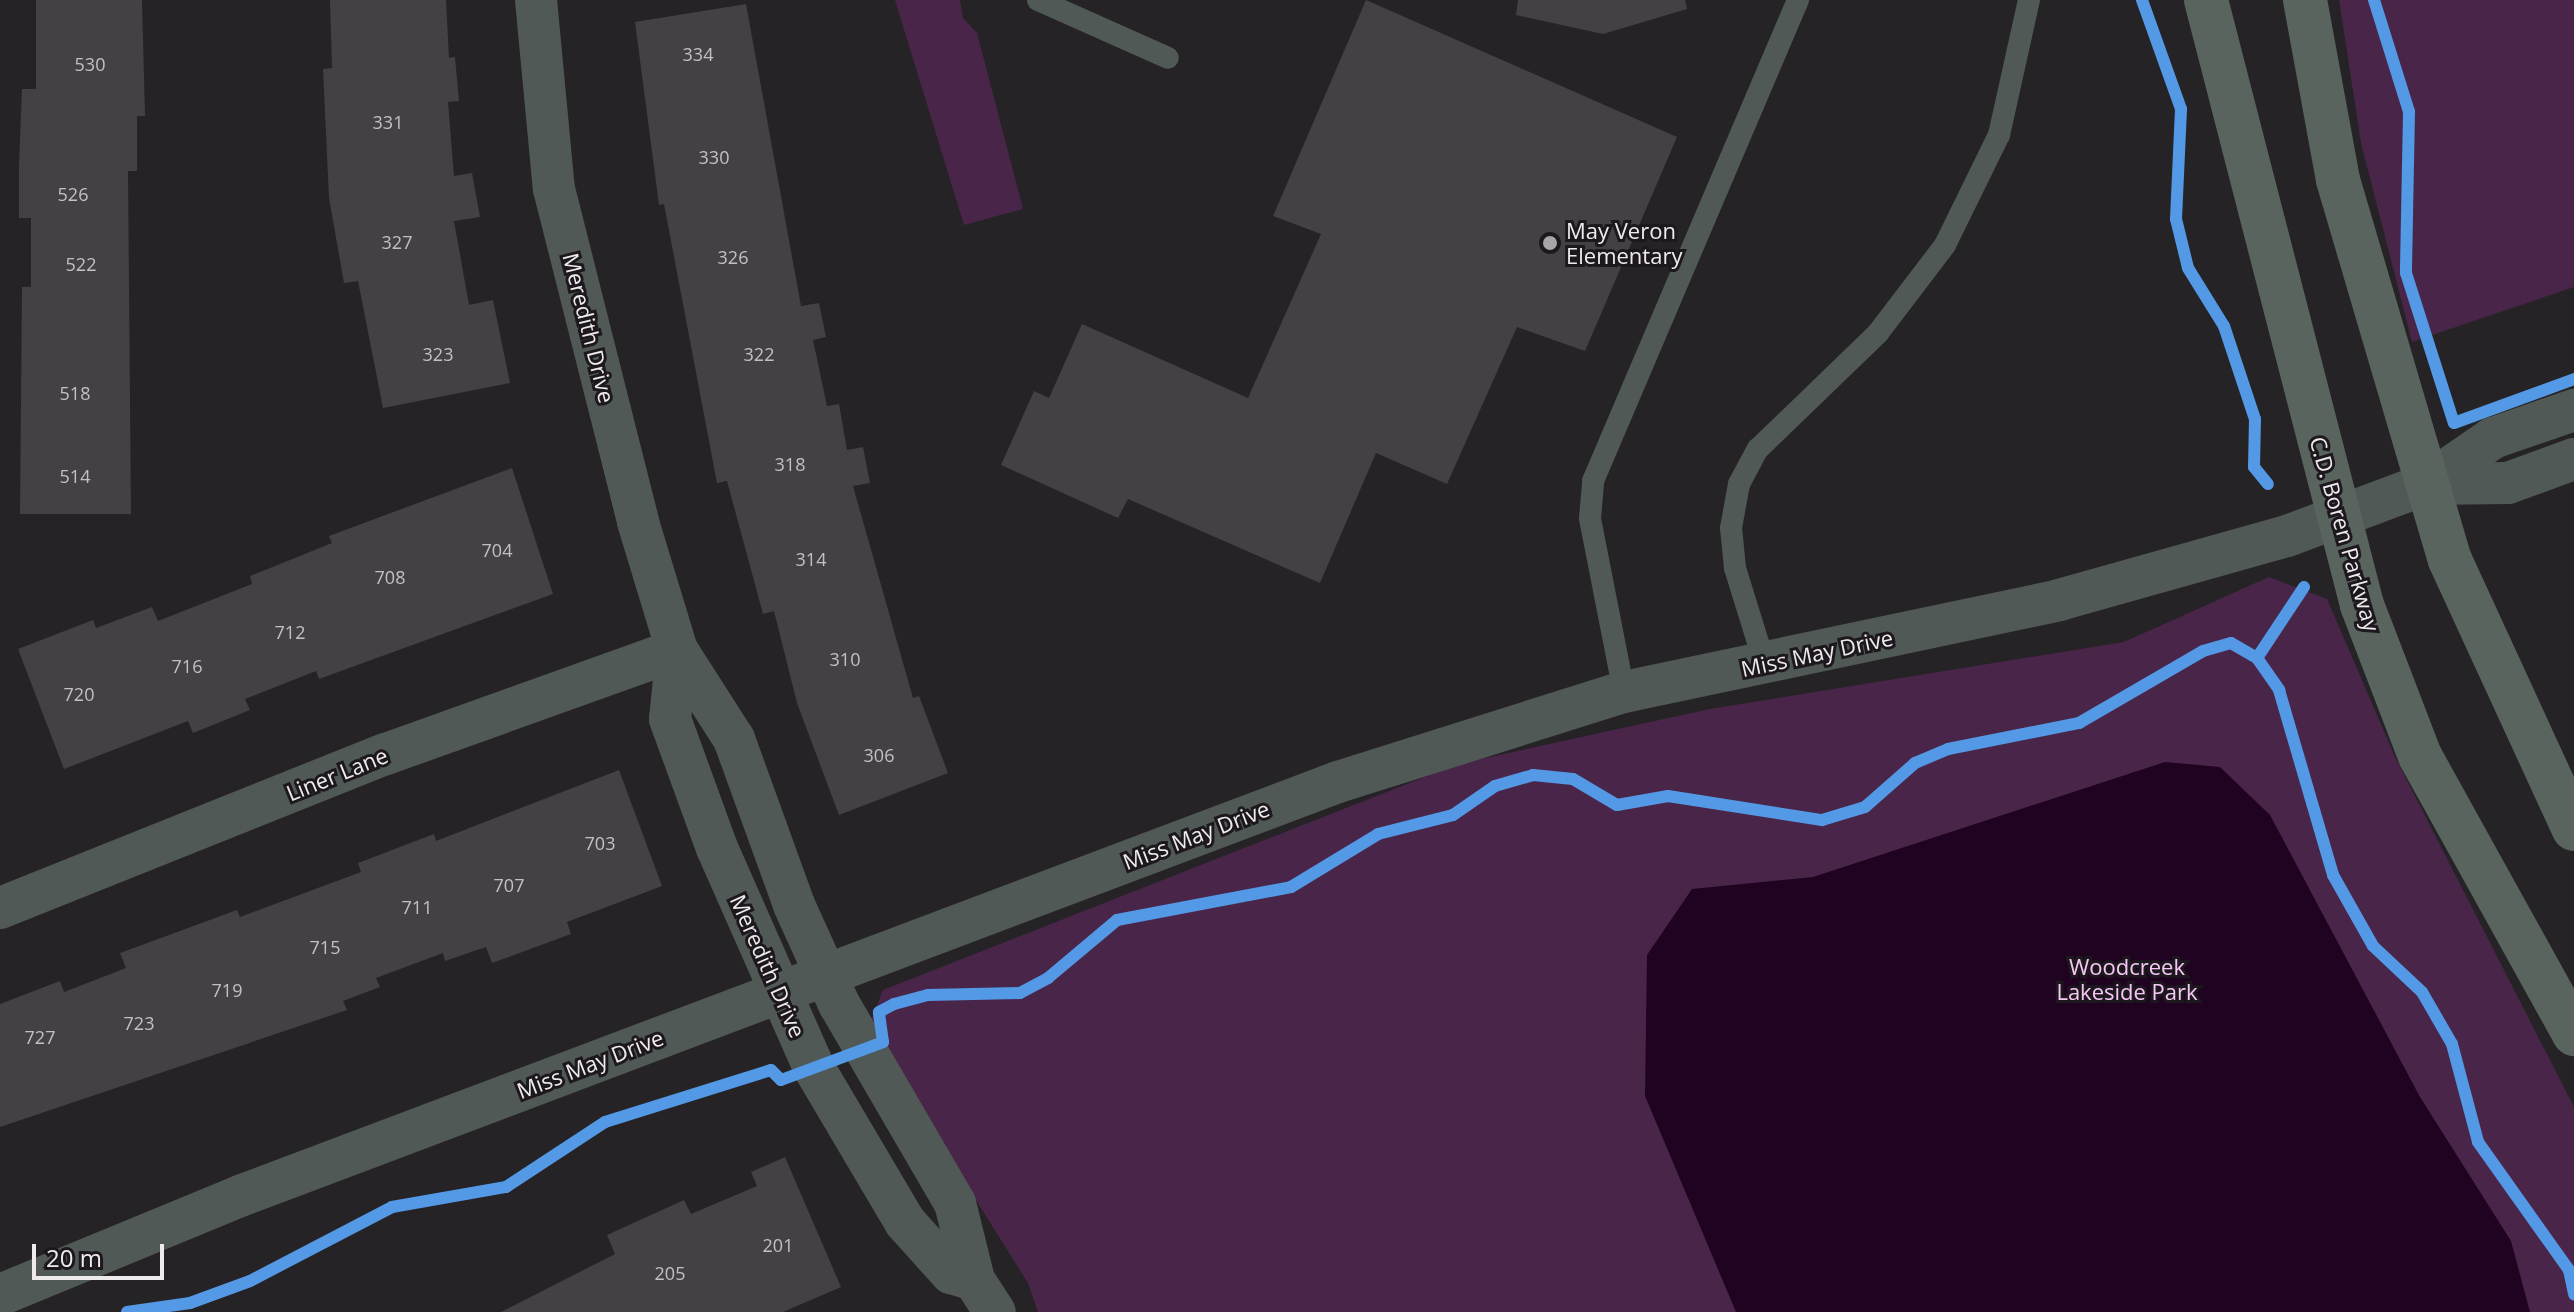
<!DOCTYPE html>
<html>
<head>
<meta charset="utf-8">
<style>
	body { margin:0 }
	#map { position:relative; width:2574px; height:1312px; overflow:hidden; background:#262326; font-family:"Open Sans",sans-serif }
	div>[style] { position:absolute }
	.green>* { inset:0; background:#492649 }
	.water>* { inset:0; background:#1f0321 }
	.building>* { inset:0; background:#434143 }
	.lane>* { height:22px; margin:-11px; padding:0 11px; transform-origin:11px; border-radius:11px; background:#505955 }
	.street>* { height:42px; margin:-21px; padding:0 21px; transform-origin:21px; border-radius:21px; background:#505955 }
	.secondary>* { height:44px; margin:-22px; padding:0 22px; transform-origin:22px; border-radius:22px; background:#59645f }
	.cycleway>* { height:12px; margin:-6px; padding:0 6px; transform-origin:6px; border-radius:6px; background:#5399e6 }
	.dots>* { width:22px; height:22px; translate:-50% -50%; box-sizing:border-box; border:4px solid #1d181d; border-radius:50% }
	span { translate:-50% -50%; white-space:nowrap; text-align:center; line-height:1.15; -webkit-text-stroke:6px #1d181d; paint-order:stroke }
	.number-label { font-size:18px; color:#c3c0c3 }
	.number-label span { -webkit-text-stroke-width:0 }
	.poi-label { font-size:22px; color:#eeeaee }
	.left { translate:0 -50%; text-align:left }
	.street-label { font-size:22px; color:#eeeaee }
	.park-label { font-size:22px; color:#f6c7f6 }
	.scale { position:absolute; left:32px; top:1244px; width:132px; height:36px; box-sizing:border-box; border:4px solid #eeeaee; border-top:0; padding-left:10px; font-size:24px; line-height:28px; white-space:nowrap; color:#eeeaee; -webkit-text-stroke:6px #1d181d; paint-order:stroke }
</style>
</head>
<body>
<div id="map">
	<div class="green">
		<div style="clip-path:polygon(895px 0,960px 0,963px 18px,977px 33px,1023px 209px,964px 225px)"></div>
		<div style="clip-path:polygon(2339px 0,2574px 0,2574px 287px,2412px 342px,2361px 143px)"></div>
		<div style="clip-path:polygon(2269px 577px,2327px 599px,2395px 757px,2574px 1107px,2574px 1312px,1038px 1312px,1028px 1283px,868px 1028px,883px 990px,1458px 764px,1710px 709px,2124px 642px)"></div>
	</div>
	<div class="water">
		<div style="clip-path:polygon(2165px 762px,2220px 767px,2270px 815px,2420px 1097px,2511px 1241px,2530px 1312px,1736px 1312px,1645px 1096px,1647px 955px,1692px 889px,1813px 877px)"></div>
	</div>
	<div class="building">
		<div style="clip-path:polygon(36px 0,142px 0,145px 116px,137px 116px,137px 171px,128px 171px,131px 514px,20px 514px,22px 287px,31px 287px,31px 218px,19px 218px,19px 163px,22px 89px,36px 89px)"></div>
		<div style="clip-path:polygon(330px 0,446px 0,449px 58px,455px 57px,459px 101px,448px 102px,454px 176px,472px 173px,480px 217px,454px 221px,469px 305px,493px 300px,510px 383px,383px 408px,358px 281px,344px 283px,329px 198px,323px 69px,332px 68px)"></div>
		<div style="clip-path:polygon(1366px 0,1677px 137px,1585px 351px,1517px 327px,1447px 484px,1376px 453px,1320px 583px,1128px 499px,1118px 518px,1001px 465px,1034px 391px,1049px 398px,1082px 324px,1248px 398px,1321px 234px,1273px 216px)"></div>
		<div style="clip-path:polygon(1518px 0,1685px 0,1687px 9px,1603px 34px,1516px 15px)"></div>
		<div style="clip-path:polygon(746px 4px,801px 306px,819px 303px,826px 337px,813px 340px,827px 406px,839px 404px,847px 450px,863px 447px,870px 483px,853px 486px,913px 698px,919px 696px,948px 773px,839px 815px,797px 703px,774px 611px,763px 614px,727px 481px,717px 483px,664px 204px,659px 205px,635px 22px)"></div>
		<div style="clip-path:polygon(512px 468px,553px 594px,319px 679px,316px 671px,245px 699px,250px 710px,193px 733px,188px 721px,64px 769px,18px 649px,93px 620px,96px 628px,152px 607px,158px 621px,252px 584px,250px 576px,332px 543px,329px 536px)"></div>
		<div style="clip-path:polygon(619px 770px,662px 886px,567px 922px,571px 934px,492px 963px,486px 947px,445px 961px,443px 953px,376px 978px,380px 987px,343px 1001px,347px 1010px,0 1127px,0 1004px,60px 981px,64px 992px,126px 968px,120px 953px,237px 910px,240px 917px,361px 872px,358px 863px,434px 834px,436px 841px)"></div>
		<div style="clip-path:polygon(785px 1157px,841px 1287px,783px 1312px,501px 1312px,615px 1254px,607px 1235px,684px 1200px,691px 1214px,757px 1186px,751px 1172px)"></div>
	</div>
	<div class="lane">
		<div style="left:1038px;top:0;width:142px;rotate:24deg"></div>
		<div style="left:1765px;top:665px;width:102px;rotate:-107.2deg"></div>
		<div style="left:1735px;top:568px;width:40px;rotate:-95.7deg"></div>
		<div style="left:1731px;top:528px;width:45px;rotate:-79.7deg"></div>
		<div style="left:1739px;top:484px;width:40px;rotate:-62deg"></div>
		<div style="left:1758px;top:449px;width:167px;rotate:-44deg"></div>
		<div style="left:1878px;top:333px;width:111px;rotate:-52.7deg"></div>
		<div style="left:1945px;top:245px;width:123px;rotate:-63.9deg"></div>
		<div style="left:1999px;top:135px;width:138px;rotate:-77.5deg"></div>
		<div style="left:1624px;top:692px;width:177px;rotate:-101.1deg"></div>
		<div style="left:1590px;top:518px;width:37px;rotate:-85deg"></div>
		<div style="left:1593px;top:481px;width:523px;rotate:-66.92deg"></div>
	</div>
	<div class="street">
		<div style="left:536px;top:0;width:190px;rotate:84.6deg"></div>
		<div style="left:554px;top:189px;width:343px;rotate:75.8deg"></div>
		<div style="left:638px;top:522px;width:134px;rotate:73.1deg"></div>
		<div style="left:677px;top:650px;width:106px;rotate:57.4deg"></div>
		<div style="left:734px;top:739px;width:177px;rotate:70.1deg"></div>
		<div style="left:794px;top:905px;width:109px;rotate:65.6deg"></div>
		<div style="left:839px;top:1004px;width:230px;rotate:59.8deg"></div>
		<div style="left:955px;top:1203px;width:79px;rotate:76.1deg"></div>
		<div style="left:974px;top:1280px;width:38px;rotate:57deg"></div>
		<div style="left:2426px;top:484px;width:82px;rotate:-0.7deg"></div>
		<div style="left:2508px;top:483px;width:70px;rotate:-20deg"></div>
		<div style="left:677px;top:650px;width:69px;rotate:95.8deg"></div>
		<div style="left:670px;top:719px;width:137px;rotate:70deg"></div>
		<div style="left:717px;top:848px;width:240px;rotate:66.2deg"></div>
		<div style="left:814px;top:1068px;width:179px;rotate:59.4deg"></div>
		<div style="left:905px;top:1222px;width:69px;rotate:48deg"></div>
		<div style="left:951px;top:1273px;width:24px;rotate:17deg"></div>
		<div style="left:0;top:908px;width:416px;rotate:-21.8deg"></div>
		<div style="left:386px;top:754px;width:309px;rotate:-19.7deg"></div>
		<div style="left:0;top:1295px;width:260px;rotate:-22.4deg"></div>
		<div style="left:240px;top:1196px;width:1173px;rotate:-20.66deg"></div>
		<div style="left:1338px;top:782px;width:300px;rotate:-17.5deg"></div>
		<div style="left:1624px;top:692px;width:445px;rotate:-11.9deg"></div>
		<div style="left:2059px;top:600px;width:237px;rotate:-15.7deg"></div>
		<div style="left:2287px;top:536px;width:148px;rotate:-20.5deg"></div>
		<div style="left:2426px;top:484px;width:81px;rotate:-34.5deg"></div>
		<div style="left:2493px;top:438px;width:86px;rotate:-19.1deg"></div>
	</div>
	<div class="secondary">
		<div style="left:2206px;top:0;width:625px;rotate:75.54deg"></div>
		<div style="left:2362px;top:605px;width:162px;rotate:69deg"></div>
		<div style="left:2420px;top:756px;width:318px;rotate:61deg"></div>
		<div style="left:2305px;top:0;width:183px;rotate:79.6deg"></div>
		<div style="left:2338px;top:180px;width:396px;rotate:73.6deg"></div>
		<div style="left:2450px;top:560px;width:296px;rotate:65.3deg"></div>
	</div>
	<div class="cycleway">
		<div style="left:2142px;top:0;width:116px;rotate:70.3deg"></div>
		<div style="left:2181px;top:109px;width:110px;rotate:92.6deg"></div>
		<div style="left:2176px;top:219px;width:50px;rotate:76.2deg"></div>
		<div style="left:2188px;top:268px;width:68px;rotate:58.2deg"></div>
		<div style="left:2224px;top:326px;width:98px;rotate:71.6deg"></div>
		<div style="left:2255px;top:419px;width:48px;rotate:91.2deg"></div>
		<div style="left:2254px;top:467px;width:22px;rotate:51deg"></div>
		<div style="left:2374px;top:0;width:117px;rotate:72.6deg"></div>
		<div style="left:2409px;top:112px;width:161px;rotate:91.1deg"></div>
		<div style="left:2406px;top:273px;width:157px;rotate:72.3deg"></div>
		<div style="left:2454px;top:423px;width:128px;rotate:-20.1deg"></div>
		<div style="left:2304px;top:587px;width:85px;rotate:123.5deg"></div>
		<div style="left:2257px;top:658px;width:39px;rotate:55deg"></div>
		<div style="left:2279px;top:690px;width:193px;rotate:73.7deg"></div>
		<div style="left:2333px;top:875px;width:81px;rotate:60.6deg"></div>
		<div style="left:2373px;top:946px;width:67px;rotate:43.2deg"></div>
		<div style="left:2422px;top:992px;width:60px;rotate:60deg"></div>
		<div style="left:2452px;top:1044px;width:101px;rotate:75.1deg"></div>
		<div style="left:2478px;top:1142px;width:157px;rotate:54.6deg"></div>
		<div style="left:2569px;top:1270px;width:25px;rotate:78deg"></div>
		<div style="left:127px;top:1312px;width:64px;rotate:-8.1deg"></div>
		<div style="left:190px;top:1303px;width:64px;rotate:-20.1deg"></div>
		<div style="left:250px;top:1281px;width:160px;rotate:-27.5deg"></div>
		<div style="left:392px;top:1207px;width:116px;rotate:-10deg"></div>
		<div style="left:506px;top:1187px;width:118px;rotate:-33.3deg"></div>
		<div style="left:605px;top:1122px;width:174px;rotate:-17.4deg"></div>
		<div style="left:771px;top:1070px;width:14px;rotate:45deg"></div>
		<div style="left:781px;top:1080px;width:109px;rotate:-20.4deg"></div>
		<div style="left:883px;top:1042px;width:30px;rotate:-98deg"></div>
		<div style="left:879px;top:1012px;width:17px;rotate:-28deg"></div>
		<div style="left:894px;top:1004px;width:35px;rotate:-15deg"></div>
		<div style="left:928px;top:995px;width:92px;rotate:-1.2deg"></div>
		<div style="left:1020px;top:993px;width:32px;rotate:-28deg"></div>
		<div style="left:1048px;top:978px;width:90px;rotate:-40deg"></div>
		<div style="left:1117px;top:920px;width:177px;rotate:-10.7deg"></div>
		<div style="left:1291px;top:887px;width:102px;rotate:-31.3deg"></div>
		<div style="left:1378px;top:834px;width:77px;rotate:-14.2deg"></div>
		<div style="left:1453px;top:815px;width:51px;rotate:-34.6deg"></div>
		<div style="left:1495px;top:786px;width:40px;rotate:-16deg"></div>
		<div style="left:1533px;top:775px;width:40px;rotate:5.7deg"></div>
		<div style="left:1573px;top:779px;width:51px;rotate:30.6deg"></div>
		<div style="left:1617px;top:805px;width:52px;rotate:-10deg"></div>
		<div style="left:1668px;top:796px;width:156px;rotate:8.9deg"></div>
		<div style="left:1822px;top:820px;width:45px;rotate:-16.8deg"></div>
		<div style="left:1865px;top:807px;width:67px;rotate:-41.3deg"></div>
		<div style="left:1915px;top:763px;width:36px;rotate:-23deg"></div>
		<div style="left:1948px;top:749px;width:134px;rotate:-11.2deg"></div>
		<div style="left:2079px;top:723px;width:143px;rotate:-30.1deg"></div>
		<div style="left:2203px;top:651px;width:29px;rotate:-16deg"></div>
		<div style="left:2231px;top:643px;width:30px;rotate:30deg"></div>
	</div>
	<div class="dots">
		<div style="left:1550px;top:243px;background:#a8a4a8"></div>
	</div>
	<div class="number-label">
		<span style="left:698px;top:54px">334</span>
		<span style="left:90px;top:64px">530</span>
		<span style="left:388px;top:122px">331</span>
		<span style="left:714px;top:157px">330</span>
		<span style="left:73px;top:194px">526</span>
		<span style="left:397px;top:242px">327</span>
		<span style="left:733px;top:257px">326</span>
		<span style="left:81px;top:264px">522</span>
		<span style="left:438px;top:354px">323</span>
		<span style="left:759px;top:354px">322</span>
		<span style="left:75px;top:393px">518</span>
		<span style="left:790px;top:464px">318</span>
		<span style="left:75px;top:476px">514</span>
		<span style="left:497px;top:550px">704</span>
		<span style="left:811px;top:559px">314</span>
		<span style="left:390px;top:577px">708</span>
		<span style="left:290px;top:632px">712</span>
		<span style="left:845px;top:659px">310</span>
		<span style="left:187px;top:666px">716</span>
		<span style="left:79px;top:694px">720</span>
		<span style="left:879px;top:755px">306</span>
		<span style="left:600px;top:843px">703</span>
		<span style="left:509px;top:885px">707</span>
		<span style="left:417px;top:907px">711</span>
		<span style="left:325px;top:947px">715</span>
		<span style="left:227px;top:990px">719</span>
		<span style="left:139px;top:1023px">723</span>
		<span style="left:40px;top:1037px">727</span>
		<span style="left:778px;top:1245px">201</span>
		<span style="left:670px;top:1273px">205</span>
	</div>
	<div class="poi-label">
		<span class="left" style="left:1566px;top:243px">May Veron<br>Elementary</span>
	</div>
	<div class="street-label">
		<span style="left:589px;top:328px;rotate:76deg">Meredith Drive</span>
		<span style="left:2345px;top:534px;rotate:74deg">C.D. Boren Parkway</span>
		<span style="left:1817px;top:653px;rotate:-12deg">Miss May Drive</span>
		<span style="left:337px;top:774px;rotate:-22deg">Liner Lane</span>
		<span style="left:1196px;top:835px;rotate:-21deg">Miss May Drive</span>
		<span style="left:768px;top:966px;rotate:66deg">Meredith Drive</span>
		<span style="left:590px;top:1064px;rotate:-21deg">Miss May Drive</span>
	</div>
	<div class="park-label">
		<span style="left:2127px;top:979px">Woodcreek<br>Lakeside Park</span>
	</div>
	<div class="scale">20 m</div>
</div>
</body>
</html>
